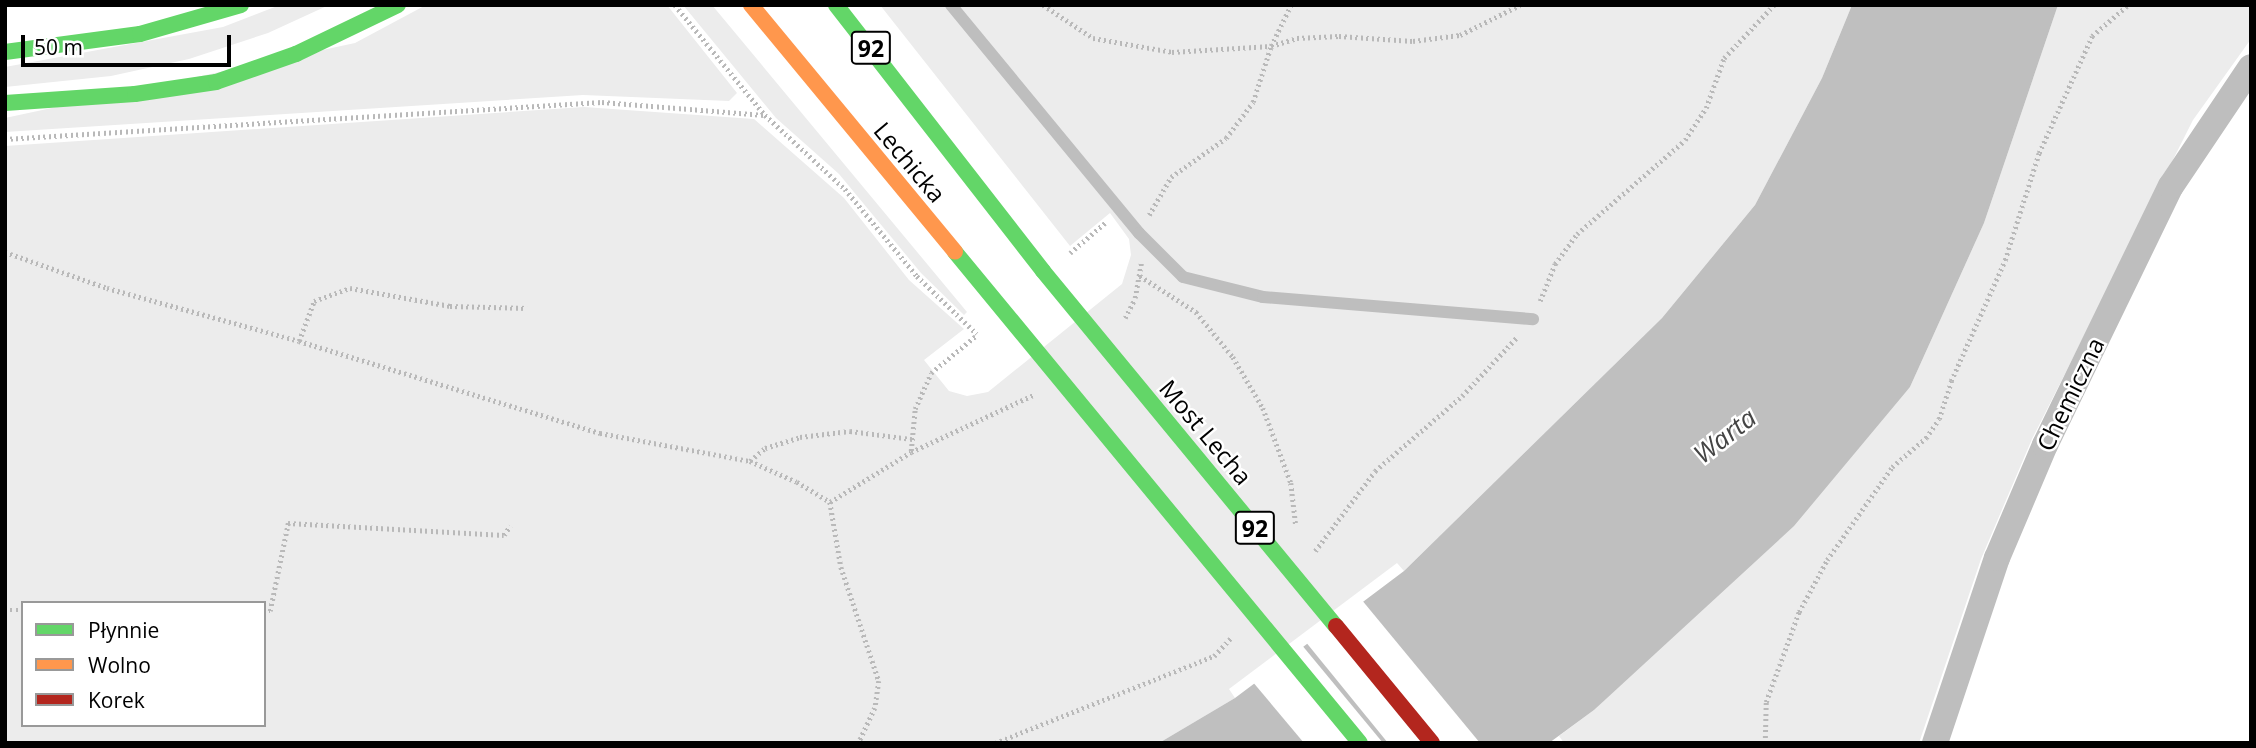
<!DOCTYPE html>
<html>
<head>
<meta charset="utf-8">
<style>
	body { margin:0 }
	#map { position:relative; width:2256px; height:748px; overflow:hidden; background:#fff; font-family:"Open Sans",sans-serif }
	div>[style] { position:absolute }
	.green>* { inset:0; background:#ececec }
	.water>* { inset:0; background:#bfbfbf }
	.pier>* { inset:0; background:#fff }
	.path>* { height:4.5px; margin-top:-2.25px; transform-origin:0; background:repeating-linear-gradient(90deg,#b9b9b9 0 2px,transparent 0 5.5px) }
	.lane>* { height:12px; margin:-6px; padding:0 6px; transform-origin:6px; border-radius:6px; background:#bebebe }
	.street>* { height:26px; margin:-13px; padding:0 13px; transform-origin:13px; border-radius:13px; background:#bebebe }
	.fast>* { height:16px; margin:-8px; padding:0 8px; transform-origin:8px; border-radius:8px; background:#63d668 }
	.slow>* { height:16px; margin:-8px; padding:0 8px; transform-origin:8px; border-radius:8px; background:#ff974d }
	.jam>* { height:16px; margin:-8px; padding:0 8px; transform-origin:8px; border-radius:8px; background:#b3261e }
	span { translate:-50% -50%; white-space:nowrap; text-align:center; line-height:1.15; -webkit-text-stroke:5px #fff; paint-order:stroke }
	.shield-label span { padding:2px 5px; background:#fff; border:2px solid; border-radius:5px; -webkit-text-stroke-width:0 }
	.shield-label { font-size:23px; color:#000; font-weight:700 }
	.street-label { font-size:24px; color:#000 }
	.water-label { font-size:26px; color:#444; font-style:italic }
	.frame { position:absolute; inset:0; border:7px solid #000; pointer-events:none }
	.legend { position:absolute; left:21px; top:601px; width:245px; height:126px; box-sizing:border-box; background:#fff; border:2px solid #999; margin:0; padding:9px 12px; list-style:none; font-size:21px; color:#000 }
	.legend li { display:flex; align-items:center; gap:14px; height:35px }
	.legend b { width:35px; border:2px solid #999 }
	.scale { position:absolute; left:21px; top:35px; width:210px; height:32px; box-sizing:border-box; border:4px solid #000; border-top:0; padding-left:9px; font-size:21px; line-height:24px; white-space:nowrap; color:#000; -webkit-text-stroke:5px #fff; paint-order:stroke }
</style>
</head>
<body>
<div id="map">
	<div class="green">
		<div style="clip-path:polygon(280px 5px,329px 5px,268px 33px,189px 59px,111px 76px,5px 87px,5px 67px,223px 27px)"></div>
		<div style="clip-path:polygon(426px 5px,667px 5px,737px 93px,729px 101px,583px 95px,5px 132px,5px 118px,355px 43px)"></div>
		<div style="clip-path:polygon(683px 5px,712px 5px,967px 312px,964px 315px,921px 273px,839px 174px,776px 118px)"></div>
		<div style="clip-path:polygon(evenodd,880px 5px,1852px 5px,1822px 78px,1755px 205px,1662px 318px,1404px 571px,1397px 563px,1229px 689px,1235px 698px,1159px 743px,5px 743px,5px 146px,584px 107px,754px 119px,844px 198px,909px 280px,964px 329px,924px 360px,949px 391px,967px 396px,988px 392px,1122px 284px,1131px 255px,1129px 239px,1110px 213px,1070px 246px,880px 5px,23px 603px,264px 603px,264px 725px,23px 725px,23px 603px)"></div>
		<div style="clip-path:polygon(2058px 5px,2251px 5px,2251px 39px,2193px 120px,2032px 439px,1981px 559px,1919px 743px,1564px 743px,1559px 736px,1594px 710px,1910px 387px,1984px 223px)"></div>
	</div>
	<div class="water">
		<div style="clip-path:polygon(1852px 5px,2058px 5px,1984px 223px,1910px 387px,1794px 526px,1594px 710px,1549px 743px,1159px 743px,1235px 698px,1404px 571px,1662px 318px,1755px 205px,1822px 78px)"></div>
	</div>
	<div class="pier">
		<div style="clip-path:polygon(1361px 599px,1480px 743px,1388px 743px,1305px 641px)"></div>
		<div style="clip-path:polygon(1301px 644px,1383px 743px,1304px 743px,1252px 681px)"></div>
	</div>
	<div class="path">
		<div style="left:675px;top:5px;width:142px;rotate:50.7deg"></div>
		<div style="left:765px;top:115px;width:109px;rotate:42.8deg"></div>
		<div style="left:845px;top:189px;width:113px;rotate:50.4deg"></div>
		<div style="left:917px;top:276px;width:83px;rotate:44deg"></div>
		<div style="left:1043px;top:5px;width:60px;rotate:33.4deg"></div>
		<div style="left:1093px;top:38px;width:80px;rotate:10deg"></div>
		<div style="left:1172px;top:52px;width:99px;rotate:-3.5deg"></div>
		<div style="left:1271px;top:46px;width:27px;rotate:-17deg"></div>
		<div style="left:1297px;top:38px;width:42px;rotate:-2.7deg"></div>
		<div style="left:1339px;top:36px;width:74px;rotate:3.9deg"></div>
		<div style="left:1413px;top:41px;width:47px;rotate:-7.3deg"></div>
		<div style="left:1460px;top:35px;width:67px;rotate:-26.6deg"></div>
		<div style="left:5px;top:139px;width:598px;rotate:-3.55deg"></div>
		<div style="left:602px;top:102px;width:163px;rotate:4.6deg"></div>
		<div style="left:1149px;top:215px;width:44px;rotate:-59.9deg"></div>
		<div style="left:1171px;top:177px;width:67px;rotate:-35.3deg"></div>
		<div style="left:1226px;top:138px;width:45px;rotate:-53.1deg"></div>
		<div style="left:1253px;top:102px;width:59px;rotate:-72.2deg"></div>
		<div style="left:1271px;top:46px;width:46px;rotate:-64deg"></div>
		<div style="left:5px;top:252px;width:108px;rotate:19.4deg"></div>
		<div style="left:107px;top:288px;width:199px;rotate:15.4deg"></div>
		<div style="left:299px;top:341px;width:315px;rotate:17deg"></div>
		<div style="left:600px;top:433px;width:153px;rotate:10.6deg"></div>
		<div style="left:750px;top:461px;width:51px;rotate:24.1deg"></div>
		<div style="left:797px;top:482px;width:39px;rotate:31deg"></div>
		<div style="left:830px;top:502px;width:95px;rotate:-31.7deg"></div>
		<div style="left:911px;top:452px;width:135px;rotate:-25deg"></div>
		<div style="left:1070px;top:253px;width:48px;rotate:-40.7deg"></div>
		<div style="left:1140px;top:276px;width:67px;rotate:32.7deg"></div>
		<div style="left:1196px;top:312px;width:58px;rotate:50.6deg"></div>
		<div style="left:1233px;top:357px;width:59px;rotate:59.5deg"></div>
		<div style="left:1263px;top:408px;width:80px;rotate:69.5deg"></div>
		<div style="left:1291px;top:483px;width:43px;rotate:83.4deg"></div>
		<div style="left:1540px;top:301px;width:40px;rotate:-68deg"></div>
		<div style="left:1555px;top:264px;width:37px;rotate:-54deg"></div>
		<div style="left:1577px;top:234px;width:143px;rotate:-41deg"></div>
		<div style="left:1685px;top:140px;width:38px;rotate:-57deg"></div>
		<div style="left:1706px;top:108px;width:53px;rotate:-70.2deg"></div>
		<div style="left:1724px;top:58px;width:73px;rotate:-46.7deg"></div>
		<div style="left:1125px;top:318px;width:22px;rotate:-63deg"></div>
		<div style="left:1135px;top:298px;width:36px;rotate:-80deg"></div>
		<div style="left:299px;top:341px;width:43px;rotate:-69.4deg"></div>
		<div style="left:314px;top:301px;width:38px;rotate:-20deg"></div>
		<div style="left:350px;top:288px;width:102px;rotate:10.2deg"></div>
		<div style="left:450px;top:306px;width:77px;rotate:1.5deg"></div>
		<div style="left:911px;top:451px;width:42px;rotate:-84.6deg"></div>
		<div style="left:915px;top:409px;width:39px;rotate:-66deg"></div>
		<div style="left:931px;top:373px;width:60px;rotate:-39.6deg"></div>
		<div style="left:750px;top:461px;width:20px;rotate:-41deg"></div>
		<div style="left:765px;top:448px;width:37px;rotate:-17deg"></div>
		<div style="left:800px;top:437px;width:50px;rotate:-6.8deg"></div>
		<div style="left:850px;top:431px;width:63px;rotate:7.4deg"></div>
		<div style="left:830px;top:502px;width:66px;rotate:80.4deg"></div>
		<div style="left:841px;top:567px;width:120px;rotate:71.6deg"></div>
		<div style="left:879px;top:681px;width:27px;rotate:98deg"></div>
		<div style="left:875px;top:708px;width:38px;rotate:115deg"></div>
		<div style="left:1315px;top:551px;width:100px;rotate:-53.1deg"></div>
		<div style="left:1375px;top:471px;width:115px;rotate:-40.8deg"></div>
		<div style="left:1462px;top:396px;width:81px;rotate:-47deg"></div>
		<div style="left:5px;top:610px;width:18px"></div>
		<div style="left:264px;top:611px;width:6px"></div>
		<div style="left:270px;top:611px;width:90px;rotate:-78.4deg"></div>
		<div style="left:288px;top:523px;width:216px;rotate:3.2deg"></div>
		<div style="left:504px;top:535px;width:11px;rotate:-56deg"></div>
		<div style="left:995px;top:743px;width:236px;rotate:-21.7deg"></div>
		<div style="left:1214px;top:656px;width:25px;rotate:-47deg"></div>
		<div style="left:1765px;top:743px;width:41px;rotate:-88.6deg"></div>
		<div style="left:1766px;top:702px;width:96px;rotate:-69.9deg"></div>
		<div style="left:1799px;top:612px;width:59px;rotate:-61.7deg"></div>
		<div style="left:1827px;top:560px;width:113px;rotate:-55deg"></div>
		<div style="left:1892px;top:467px;width:45px;rotate:-40.5deg"></div>
		<div style="left:1926px;top:438px;width:23px;rotate:-56deg"></div>
		<div style="left:1939px;top:419px;width:40px;rotate:-72deg"></div>
		<div style="left:1951px;top:381px;width:133px;rotate:-65.9deg"></div>
		<div style="left:2005px;top:260px;width:112px;rotate:-72.4deg"></div>
		<div style="left:2039px;top:153px;width:128px;rotate:-65.6deg"></div>
		<div style="left:2092px;top:36px;width:48px;rotate:-40.7deg"></div>
	</div>
	<div class="lane">
		<div style="left:951px;top:5px;width:296px;rotate:50.5deg"></div>
		<div style="left:1139px;top:233px;width:62px;rotate:45deg"></div>
		<div style="left:1183px;top:277px;width:82px;rotate:14deg"></div>
		<div style="left:1263px;top:297px;width:271px;rotate:4.7deg"></div>
	</div>
	<div class="street">
		<div style="left:1935px;top:743px;width:195px;rotate:-71.5deg"></div>
		<div style="left:1997px;top:558px;width:123px;rotate:-67deg"></div>
		<div style="left:2045px;top:445px;width:288px;rotate:-64.1deg"></div>
		<div style="left:2171px;top:186px;width:143px;rotate:-56.1deg"></div>
	</div>
	<div class="fast">
		<div style="left:836px;top:5px;width:337px;rotate:52.1deg"></div>
		<div style="left:1043px;top:271px;width:460px;rotate:50.5deg"></div>
		<div style="left:5px;top:52px;width:136px;rotate:-7.6deg"></div>
		<div style="left:140px;top:34px;width:105px;rotate:-16deg"></div>
		<div style="left:5px;top:103px;width:130px;rotate:-4deg"></div>
		<div style="left:135px;top:94px;width:82px;rotate:-8.4deg"></div>
		<div style="left:216px;top:82px;width:85px;rotate:-19.3deg"></div>
		<div style="left:296px;top:54px;width:113px;rotate:-25.7deg"></div>
		<div style="left:955px;top:252px;width:636px;rotate:50.48deg"></div>
	</div>
	<div class="slow">
		<div style="left:751px;top:5px;width:320px;rotate:50.4deg"></div>
	</div>
	<div class="jam">
		<div style="left:1336px;top:626px;width:151px;rotate:50.6deg"></div>
	</div>
	<div class="shield-label">
		<span style="left:871px;top:48px">92</span>
		<span style="left:1255px;top:528px">92</span>
	</div>
	<div class="street-label">
		<span style="left:910px;top:162px;rotate:50deg">Lechicka</span>
		<span style="left:2070px;top:394px;rotate:-64deg">Chemiczna</span>
		<span style="left:1206px;top:432px;rotate:50deg">Most Lecha</span>
	</div>
	<div class="water-label">
		<span style="left:1725px;top:436px;rotate:-38deg">Warta</span>
	</div>
	<div class="frame"></div>
	<ul class="legend">
	<li><b style="height:9px;background:#63d668"></b>Płynnie</li>
	<li><b style="height:9px;background:#ff974d"></b>Wolno</li>
	<li><b style="height:9px;background:#b3261e"></b>Korek</li>
	</ul>
	<div class="scale">50 m</div>
</div>
</body>
</html>
